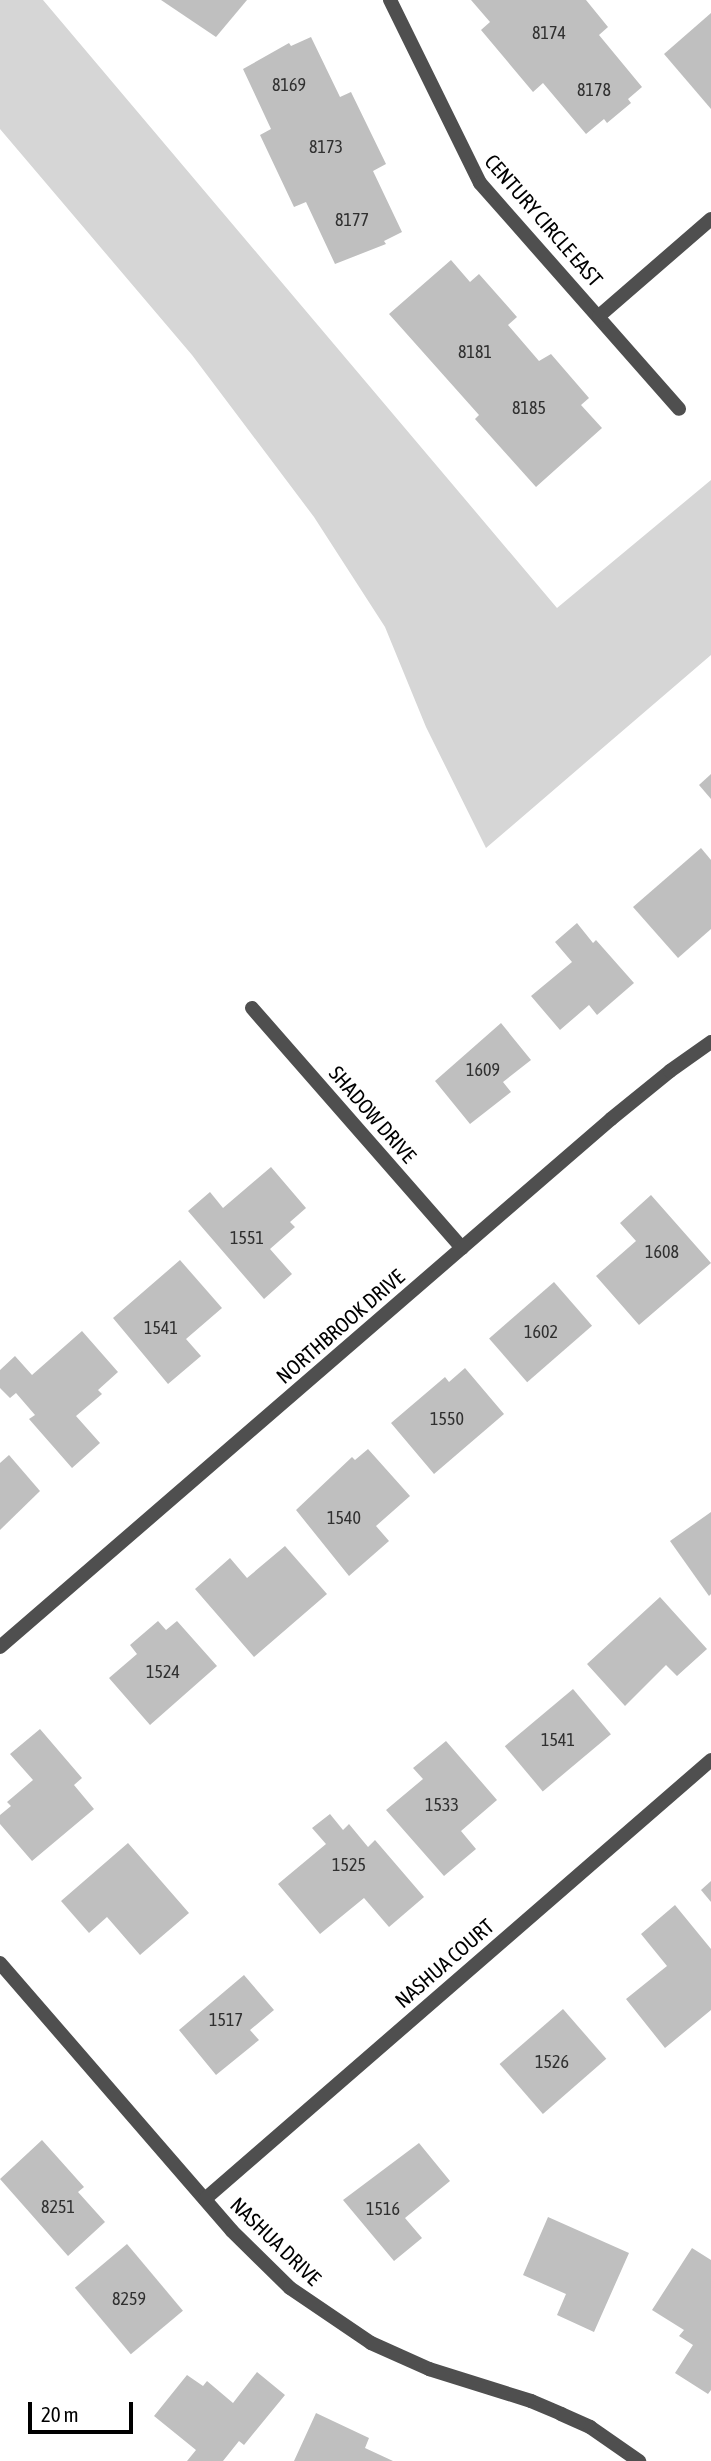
<!DOCTYPE html>
<html>
<head>
<meta charset="utf-8">
<style>
	body { margin:0 }
	#map { position:relative; width:711px; height:2461px; overflow:hidden; background:#fff; font-family:"Asap Condensed",sans-serif }
	div>[style] { position:absolute }
	.green>* { inset:0; background:#d6d6d6 }
	.building>* { inset:0; background:#bfbfbf; transform-origin:0 0 }
	.minor>* { height:14px; margin:-7px; padding:0 7px; transform-origin:7px; border-radius:7px; background:#4f4f4f }
	span { translate:-50% -50%; white-space:nowrap; text-align:center; line-height:1.15; -webkit-text-stroke:5px #fff; paint-order:stroke }
	.number-label { font-size:18px; color:#303030 }
	.number-label span { -webkit-text-stroke-width:0 }
	.street-label { font-size:21px; color:#000 }
	.scale { position:absolute; left:28px; top:2402px; width:105px; height:32px; box-sizing:border-box; border:4px solid #000; border-top:0; padding-left:9px; font-size:21px; line-height:24px; white-space:nowrap; color:#000; -webkit-text-stroke:5px #fff; paint-order:stroke }
</style>
</head>
<body>
<div id="map">
	<div class="green">
		<div style="clip-path:polygon(0 0,43px 0,557px 608px,711px 480px,711px 655px,486px 848px,426px 727px,385px 627px,314px 517px,192px 355px,0 129px)"></div>
	</div>
	<div class="building">
		<div style="clip-path:polygon(161px 0,247px 0,216px 37px)"></div>
		<div style="clip-path:polygon(471px 0,586px 0,608px 27px,599px 35px,642px 87px,628px 99px,631px 103px,607px 123px,604px 119px,586px 134px,543px 83px,533px 92px,481px 30px,490px 22px)"></div>
		<div style="clip-path:polygon(711px 13px,711px 109px,664px 54px)"></div>
		<div style="clip-path:polygon(311px 37px,340px 97px,351px 92px,386px 164px,373px 171px,402px 232px,384px 241px,386px 244px,335px 264px,306px 202px,294px 207px,260px 135px,271px 129px,243px 69px,289px 43px,291px 46px)"></div>
		<div style="clip-path:polygon(451px 260px,470px 282px,479px 274px,517px 317px,508px 325px,539px 361px,551px 354px,589px 398px,581px 405px,602px 428px,536px 487px,475px 419px,479px 415px,389px 314px)"></div>
		<div style="clip-path:polygon(711px 774px,711px 799px,699px 785px)"></div>
		<div style="clip-path:polygon(701px 848px,711px 860px,711px 929px,678px 958px,633px 907px)"></div>
		<div style="clip-path:polygon(577px 923px,593px 943px,596px 940px,634px 983px,597px 1015px,589px 1005px,560px 1030px,531px 996px,572px 962px,555px 942px)"></div>
		<div style="clip-path:polygon(501px 1023px,531px 1060px,503px 1082px,511px 1092px,470px 1124px,435px 1081px)"></div>
		<div style="clip-path:polygon(271px 1167px,306px 1208px,290px 1222px,295px 1227px,270px 1249px,292px 1274px,264px 1299px,188px 1211px,210px 1192px,223px 1208px)"></div>
		<div style="clip-path:polygon(651px 1195px,711px 1263px,639px 1325px,596px 1276px,636px 1241px,620px 1223px)"></div>
		<div style="clip-path:polygon(180px 1260px,222px 1308px,186px 1339px,201px 1356px,168px 1384px,113px 1318px)"></div>
		<div style="left:554px;top:1282px;width:58px;height:86px;rotate:49deg"></div>
		<div style="clip-path:polygon(82px 1331px,118px 1372px,98px 1390px,102px 1394px,76px 1416px,100px 1443px,72px 1468px,29px 1419px,35px 1415px,16px 1393px,10px 1398px,0 1388px,0 1370px,15px 1356px,32px 1375px)"></div>
		<div style="clip-path:polygon(465px 1368px,504px 1414px,434px 1474px,391px 1423px,445px 1377px,449px 1382px)"></div>
		<div style="clip-path:polygon(368px 1449px,410px 1496px,376px 1526px,389px 1541px,349px 1576px,296px 1510px,352px 1457px,355px 1460px)"></div>
		<div style="clip-path:polygon(9px 1455px,40px 1491px,0 1530px,0 1463px)"></div>
		<div style="clip-path:polygon(711px 1512px,711px 1594px,709px 1596px,670px 1541px)"></div>
		<div style="clip-path:polygon(285px 1546px,327px 1594px,254px 1657px,195px 1589px,230px 1558px,247px 1578px)"></div>
		<div style="clip-path:polygon(660px 1597px,707px 1649px,677px 1676px,666px 1665px,625px 1706px,587px 1664px)"></div>
		<div style="clip-path:polygon(158px 1621px,166px 1630px,177px 1621px,217px 1666px,150px 1725px,109px 1678px,137px 1654px,130px 1645px)"></div>
		<div style="left:573px;top:1689px;width:59px;height:89px;rotate:50deg"></div>
		<div style="clip-path:polygon(40px 1729px,82px 1778px,74px 1785px,94px 1809px,32px 1861px,0 1824px,0 1815px,11px 1806px,7px 1802px,33px 1780px,10px 1754px)"></div>
		<div style="clip-path:polygon(446px 1741px,497px 1800px,461px 1831px,476px 1849px,444px 1876px,386px 1810px,423px 1779px,413px 1768px)"></div>
		<div style="clip-path:polygon(330px 1814px,343px 1830px,349px 1824px,368px 1847px,375px 1840px,424px 1897px,389px 1927px,364px 1898px,320px 1934px,278px 1884px,326px 1844px,312px 1828px)"></div>
		<div style="clip-path:polygon(128px 1843px,189px 1913px,140px 1955px,107px 1917px,89px 1933px,61px 1901px)"></div>
		<div style="clip-path:polygon(711px 1881px,711px 1902px,701px 1890px)"></div>
		<div style="clip-path:polygon(675px 1905px,711px 1949px,711px 2010px,665px 2048px,626px 1999px,667px 1966px,641px 1934px)"></div>
		<div style="clip-path:polygon(244px 1975px,274px 2010px,250px 2030px,259px 2040px,216px 2075px,179px 2030px)"></div>
		<div style="left:563px;top:2009px;width:66px;height:84px;rotate:49deg"></div>
		<div style="clip-path:polygon(42px 2140px,84px 2187px,78px 2192px,105px 2222px,68px 2256px,0 2179px)"></div>
		<div style="clip-path:polygon(419px 2143px,450px 2181px,405px 2218px,422px 2238px,394px 2261px,343px 2200px)"></div>
		<div style="clip-path:polygon(548px 2217px,629px 2253px,594px 2332px,557px 2315px,566px 2294px,523px 2275px)"></div>
		<div style="left:127px;top:2244px;width:87px;height:68px;rotate:50deg"></div>
		<div style="clip-path:polygon(692px 2248px,711px 2260px,711px 2390px,708px 2394px,675px 2373px,693px 2345px,679px 2336px,684px 2330px,652px 2310px)"></div>
		<div style="clip-path:polygon(257px 2372px,285px 2395px,244px 2445px,239px 2441px,223px 2461px,187px 2461px,196px 2450px,154px 2416px,187px 2375px,203px 2386px,207px 2381px,233px 2403px)"></div>
		<div style="clip-path:polygon(316px 2413px,369px 2438px,365px 2448px,393px 2461px,294px 2461px)"></div>
	</div>
	<div class="minor">
		<div style="left:390px;top:0;width:204px;rotate:63.8deg"></div>
		<div style="left:480px;top:183px;width:301px;rotate:48.6deg"></div>
		<div style="left:599px;top:316px;width:148px;rotate:-40.9deg"></div>
		<div style="left:252px;top:1008px;width:319px;rotate:48.8deg"></div>
		<div style="left:0;top:1647px;width:808px;rotate:-40.83deg"></div>
		<div style="left:611px;top:1119px;width:76px;rotate:-39.1deg"></div>
		<div style="left:670px;top:1071px;width:50px;rotate:-35.3deg"></div>
		<div style="left:0;top:1963px;width:354px;rotate:49.1deg"></div>
		<div style="left:232px;top:2231px;width:81px;rotate:44.5deg"></div>
		<div style="left:290px;top:2288px;width:98px;rotate:34.2deg"></div>
		<div style="left:371px;top:2343px;width:64px;rotate:24.1deg"></div>
		<div style="left:429px;top:2369px;width:107px;rotate:17.4deg"></div>
		<div style="left:531px;top:2401px;width:33px;rotate:23deg"></div>
		<div style="left:561px;top:2414px;width:32px;rotate:24deg"></div>
		<div style="left:590px;top:2427px;width:60px;rotate:34.8deg"></div>
		<div style="left:205px;top:2199px;width:670px;rotate:-40.94deg"></div>
	</div>
	<div class="number-label">
		<span style="left:549px;top:33px">8174</span>
		<span style="left:289px;top:85px">8169</span>
		<span style="left:594px;top:90px">8178</span>
		<span style="left:326px;top:147px">8173</span>
		<span style="left:352px;top:220px">8177</span>
		<span style="left:475px;top:352px">8181</span>
		<span style="left:529px;top:408px">8185</span>
		<span style="left:483px;top:1070px">1609</span>
		<span style="left:247px;top:1238px">1551</span>
		<span style="left:662px;top:1252px">1608</span>
		<span style="left:161px;top:1328px">1541</span>
		<span style="left:541px;top:1332px">1602</span>
		<span style="left:447px;top:1419px">1550</span>
		<span style="left:344px;top:1518px">1540</span>
		<span style="left:163px;top:1672px">1524</span>
		<span style="left:558px;top:1740px">1541</span>
		<span style="left:442px;top:1805px">1533</span>
		<span style="left:349px;top:1865px">1525</span>
		<span style="left:226px;top:2020px">1517</span>
		<span style="left:552px;top:2062px">1526</span>
		<span style="left:58px;top:2207px">8251</span>
		<span style="left:383px;top:2209px">1516</span>
		<span style="left:129px;top:2299px">8259</span>
	</div>
	<div class="street-label">
		<span style="left:544px;top:220px;rotate:49deg">CENTURY CIRCLE EAST</span>
		<span style="left:373px;top:1114px;rotate:49deg">SHADOW DRIVE</span>
		<span style="left:340px;top:1326px;rotate:-41deg">NORTHBROOK DRIVE</span>
		<span style="left:444px;top:1963px;rotate:-41deg">NASHUA COURT</span>
		<span style="left:276px;top:2241px;rotate:44deg">NASHUA DRIVE</span>
	</div>
	<div class="scale">20 m</div>
</div>
</body>
</html>
